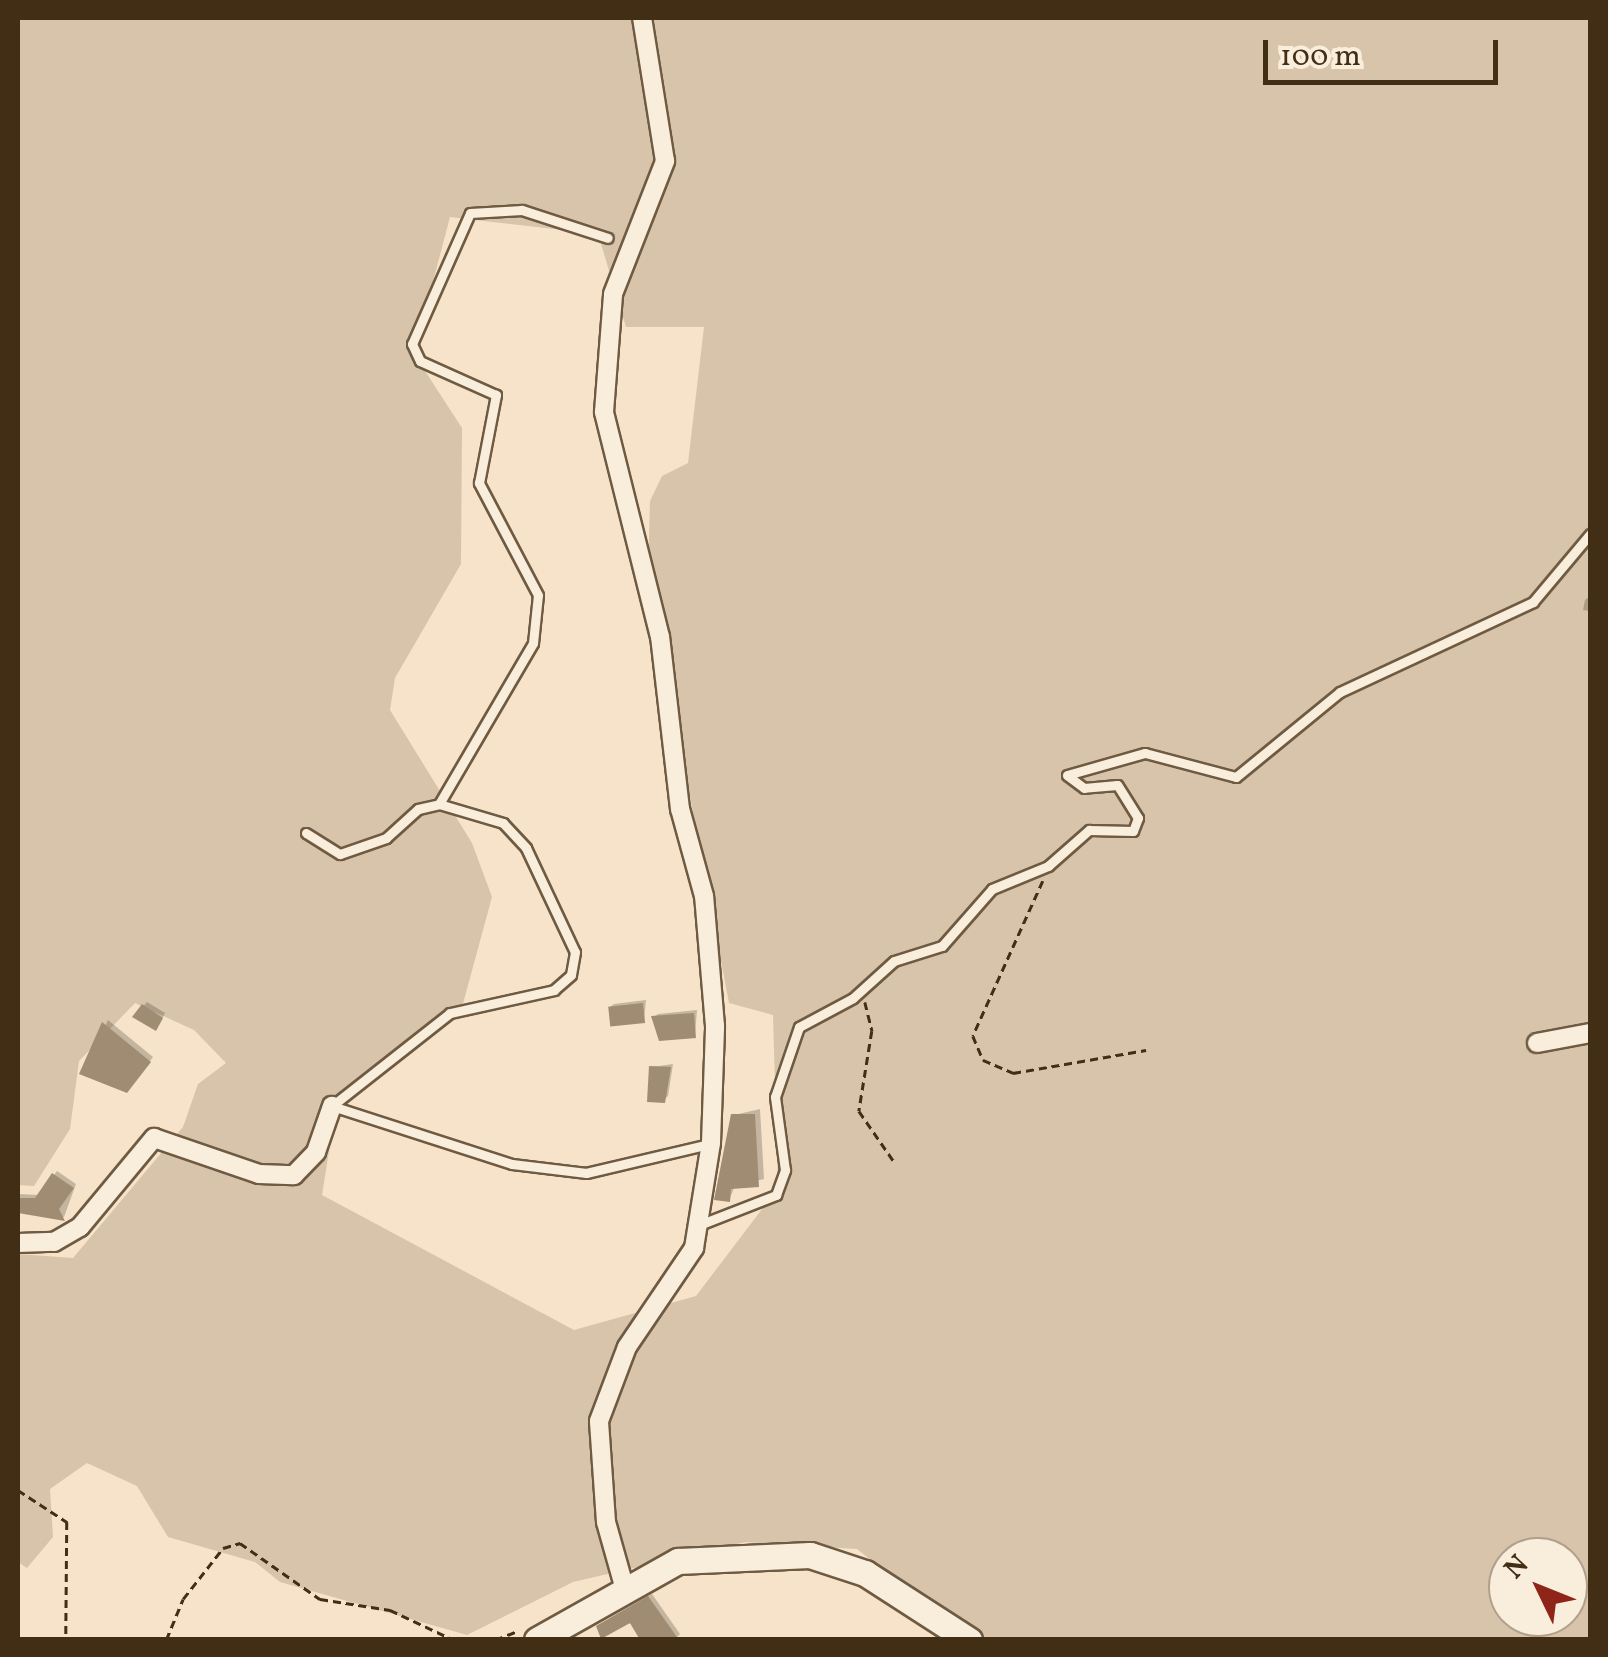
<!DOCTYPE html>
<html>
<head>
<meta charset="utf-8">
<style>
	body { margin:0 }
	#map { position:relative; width:1608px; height:1657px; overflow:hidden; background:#f6e3c9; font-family:Vollkorn,serif }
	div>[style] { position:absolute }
	.green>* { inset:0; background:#d7c4aa }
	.shadow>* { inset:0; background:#0003 }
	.building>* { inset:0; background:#a08c73; transform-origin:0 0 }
	.path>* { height:2.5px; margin-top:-1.25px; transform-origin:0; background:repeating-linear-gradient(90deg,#422d15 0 8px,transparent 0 13px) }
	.roads { filter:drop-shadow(2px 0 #6f5a42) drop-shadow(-2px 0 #6f5a42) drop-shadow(0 2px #6f5a42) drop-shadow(0 -2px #6f5a42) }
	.lane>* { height:9px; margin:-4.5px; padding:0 4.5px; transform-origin:4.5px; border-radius:4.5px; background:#f9eddc }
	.street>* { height:18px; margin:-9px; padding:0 9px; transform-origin:9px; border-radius:9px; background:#f9eddc }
	.secondary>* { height:25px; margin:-12.5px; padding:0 12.5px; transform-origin:12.5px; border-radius:12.5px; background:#f9eddc }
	span { translate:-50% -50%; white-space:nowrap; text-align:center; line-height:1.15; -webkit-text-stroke:8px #f9eddc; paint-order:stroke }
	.frame { position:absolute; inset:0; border:20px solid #422d15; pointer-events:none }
	.north { position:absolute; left:1488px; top:1537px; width:100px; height:100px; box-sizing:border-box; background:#f9eddc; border:2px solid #b0a08c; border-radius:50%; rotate:313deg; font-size:28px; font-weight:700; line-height:40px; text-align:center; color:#422d15 }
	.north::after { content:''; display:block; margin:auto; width:35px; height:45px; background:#8f2418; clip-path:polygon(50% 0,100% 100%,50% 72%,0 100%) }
	.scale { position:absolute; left:1263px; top:40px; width:235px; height:45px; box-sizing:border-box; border:5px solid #422d15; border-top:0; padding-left:12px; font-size:30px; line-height:35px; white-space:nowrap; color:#422d15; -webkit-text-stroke:8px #f9eddc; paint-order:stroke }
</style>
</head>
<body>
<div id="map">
	<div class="green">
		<div style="clip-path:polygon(evenodd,18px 18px,1590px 18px,1590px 1639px,971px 1639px,857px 1549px,746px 1542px,573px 1582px,467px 1635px,280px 1582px,255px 1562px,168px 1537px,137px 1486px,87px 1463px,50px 1489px,53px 1537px,27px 1568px,18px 1562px,18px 1254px,73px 1258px,183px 1127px,198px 1084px,226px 1063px,194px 1030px,135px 1003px,79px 1061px,70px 1129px,34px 1186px,18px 1185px,18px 18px,450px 217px,598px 234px,626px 327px,704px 327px,688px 463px,662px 476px,650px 501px,648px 574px,729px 1003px,773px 1015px,778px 1188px,696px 1296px,574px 1330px,322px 1195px,337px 1101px,461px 1011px,492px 897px,472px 843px,390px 710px,395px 678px,461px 564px,462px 428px,414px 354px,450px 217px,18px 18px,1508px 1557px,1568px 1557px,1568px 1617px,1508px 1617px,1508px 1557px)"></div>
	</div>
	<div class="shadow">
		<div style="clip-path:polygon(1590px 596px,1590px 611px,1583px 610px,1585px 600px)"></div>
		<div style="clip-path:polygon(646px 1000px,644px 1020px,610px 1007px,614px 1004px)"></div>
		<div style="clip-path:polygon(147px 1002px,165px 1013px,159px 1025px,135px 1016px)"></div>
		<div style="clip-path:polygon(697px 1010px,695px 1035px,654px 1017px,658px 1014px)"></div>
		<div style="clip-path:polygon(108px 1020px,153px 1057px,130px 1087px,83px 1072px)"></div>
		<div style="clip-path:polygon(673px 1064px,668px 1096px,664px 1100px,652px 1067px)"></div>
		<div style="clip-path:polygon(760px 1109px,764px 1179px,735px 1186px,729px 1200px,734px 1115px)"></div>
		<div style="clip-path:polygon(57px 1171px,76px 1184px,64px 1217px,20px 1210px,18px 1222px,18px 1194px,40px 1195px)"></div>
		<div style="clip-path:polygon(652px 1594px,680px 1634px,674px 1640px,612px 1617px)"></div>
	</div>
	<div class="building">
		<div style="left:643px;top:1003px;width:20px;height:35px;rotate:84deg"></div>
		<div style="clip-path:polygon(142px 1004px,163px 1018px,156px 1031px,132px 1017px)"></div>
		<div style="clip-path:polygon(694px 1013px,696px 1038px,659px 1041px,651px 1016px)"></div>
		<div style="clip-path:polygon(102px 1022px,151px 1062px,127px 1093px,79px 1074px)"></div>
		<div style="clip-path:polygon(649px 1066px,671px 1067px,665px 1103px,647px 1102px)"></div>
		<div style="clip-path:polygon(731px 1114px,755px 1114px,759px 1187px,731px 1189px,730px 1202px,714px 1200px)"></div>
		<div style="clip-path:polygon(52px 1173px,74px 1188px,59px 1209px,65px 1221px,18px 1213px,18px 1198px,35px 1198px)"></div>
		<div style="clip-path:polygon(648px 1596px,679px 1640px,640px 1640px,630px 1623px,601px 1639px,596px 1626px)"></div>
	</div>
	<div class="path">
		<div style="left:1043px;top:881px;width:170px;rotate:114.3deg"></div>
		<div style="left:973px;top:1036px;width:26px;rotate:67deg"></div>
		<div style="left:983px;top:1060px;width:33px;rotate:23deg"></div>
		<div style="left:1013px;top:1073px;width:135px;rotate:-9.8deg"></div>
		<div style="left:865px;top:1002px;width:30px;rotate:76deg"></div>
		<div style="left:872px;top:1031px;width:81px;rotate:99.2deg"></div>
		<div style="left:859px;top:1111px;width:63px;rotate:55.3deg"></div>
		<div style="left:18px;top:1490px;width:59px;rotate:33.1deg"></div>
		<div style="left:67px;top:1522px;width:118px;rotate:90.5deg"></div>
		<div style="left:166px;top:1640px;width:44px;rotate:-67.5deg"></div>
		<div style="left:183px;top:1599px;width:65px;rotate:-51.9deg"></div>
		<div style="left:223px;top:1548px;width:18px;rotate:-16deg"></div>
		<div style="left:240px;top:1543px;width:98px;rotate:35deg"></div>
		<div style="left:320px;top:1599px;width:71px;rotate:8.9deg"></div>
		<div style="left:390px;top:1610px;width:71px;rotate:25.1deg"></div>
		<div style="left:495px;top:1640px;width:24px;rotate:-22deg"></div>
	</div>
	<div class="roads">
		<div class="lane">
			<div style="left:439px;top:804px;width:186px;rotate:-59.7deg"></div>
			<div style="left:533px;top:643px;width:48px;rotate:-84.1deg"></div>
			<div style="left:538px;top:595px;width:127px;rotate:-117.8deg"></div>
			<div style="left:479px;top:483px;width:90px;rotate:-79.1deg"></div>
			<div style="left:496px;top:395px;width:83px;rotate:-155.9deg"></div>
			<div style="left:420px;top:361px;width:19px;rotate:-115deg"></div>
			<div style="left:412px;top:344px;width:143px;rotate:-66.1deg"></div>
			<div style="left:470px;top:213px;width:52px;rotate:-3.3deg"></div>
			<div style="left:522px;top:210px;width:90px;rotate:18deg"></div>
			<div style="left:306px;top:833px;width:40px;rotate:32deg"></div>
			<div style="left:340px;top:854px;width:49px;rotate:-19.2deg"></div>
			<div style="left:386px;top:838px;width:43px;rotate:-42.2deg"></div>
			<div style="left:418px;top:809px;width:22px;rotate:-13deg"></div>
			<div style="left:439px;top:804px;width:67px;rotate:16.5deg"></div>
			<div style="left:503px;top:823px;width:34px;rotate:47deg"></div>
			<div style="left:526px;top:848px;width:115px;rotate:64.8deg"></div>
			<div style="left:575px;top:952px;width:23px;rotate:100deg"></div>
			<div style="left:571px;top:975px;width:23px;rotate:139deg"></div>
			<div style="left:554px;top:990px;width:107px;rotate:167.5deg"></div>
			<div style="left:450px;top:1013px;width:150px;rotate:141.8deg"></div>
			<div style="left:332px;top:1106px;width:189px;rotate:17.9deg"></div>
			<div style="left:512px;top:1164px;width:75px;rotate:6.9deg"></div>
			<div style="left:586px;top:1173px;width:126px;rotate:-13.3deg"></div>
			<div style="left:699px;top:1225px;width:83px;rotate:-21.3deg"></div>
			<div style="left:776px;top:1195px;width:27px;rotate:-70deg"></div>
			<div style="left:785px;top:1170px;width:74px;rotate:-97.8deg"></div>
			<div style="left:775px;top:1097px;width:74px;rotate:-71.1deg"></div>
			<div style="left:799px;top:1027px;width:61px;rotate:-28.2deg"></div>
			<div style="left:853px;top:998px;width:55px;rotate:-42.1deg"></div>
			<div style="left:894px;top:961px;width:50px;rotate:-17.4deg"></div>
			<div style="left:942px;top:946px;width:76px;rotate:-48.7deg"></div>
			<div style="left:992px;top:889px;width:61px;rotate:-22.3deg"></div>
			<div style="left:1048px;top:866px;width:55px;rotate:-41.3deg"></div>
			<div style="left:1089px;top:830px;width:44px;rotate:1.3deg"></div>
			<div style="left:1133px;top:831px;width:14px;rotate:-69deg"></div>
			<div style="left:1138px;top:818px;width:39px;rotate:-122deg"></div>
			<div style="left:1117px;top:785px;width:33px;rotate:175deg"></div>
			<div style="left:1084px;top:788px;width:21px;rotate:-143deg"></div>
			<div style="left:1067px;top:775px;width:81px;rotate:-15.8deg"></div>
			<div style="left:1145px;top:753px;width:94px;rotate:14.8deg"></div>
			<div style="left:1236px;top:777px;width:134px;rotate:-39.3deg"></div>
			<div style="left:1340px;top:692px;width:213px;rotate:-25deg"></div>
			<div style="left:1533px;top:602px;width:89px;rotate:-50deg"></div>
		</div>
		<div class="street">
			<div style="left:1537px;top:1043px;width:54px;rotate:-10.7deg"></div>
			<div style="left:18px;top:1243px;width:36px;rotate:-2deg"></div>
			<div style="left:54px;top:1242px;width:30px;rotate:-30deg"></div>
			<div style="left:80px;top:1227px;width:116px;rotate:-50.3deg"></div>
			<div style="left:154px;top:1138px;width:111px;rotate:18.9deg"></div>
			<div style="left:259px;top:1174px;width:35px;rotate:2deg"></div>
			<div style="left:294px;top:1175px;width:32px;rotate:-46deg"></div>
			<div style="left:316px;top:1152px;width:49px;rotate:-70.8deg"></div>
			<div style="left:624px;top:1586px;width:66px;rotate:-105.7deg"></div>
			<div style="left:606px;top:1522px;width:101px;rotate:-94deg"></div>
			<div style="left:599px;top:1421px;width:79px;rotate:-69.3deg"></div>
			<div style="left:627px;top:1347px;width:120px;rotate:-55.9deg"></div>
			<div style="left:694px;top:1248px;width:106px;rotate:-80.8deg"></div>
			<div style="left:711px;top:1143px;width:117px;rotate:-88deg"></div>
			<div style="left:715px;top:1026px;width:130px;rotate:-94.8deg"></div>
			<div style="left:704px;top:896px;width:90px;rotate:-105.4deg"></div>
			<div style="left:680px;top:809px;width:173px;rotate:-96.6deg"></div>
			<div style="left:660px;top:637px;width:232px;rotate:-104deg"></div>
			<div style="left:604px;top:412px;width:118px;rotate:-85.6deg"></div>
			<div style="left:613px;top:294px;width:143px;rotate:-68.6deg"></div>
			<div style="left:665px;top:161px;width:145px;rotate:-99.1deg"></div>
		</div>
		<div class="secondary">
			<div style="left:537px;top:1640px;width:162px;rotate:-29.3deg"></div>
			<div style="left:678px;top:1561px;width:132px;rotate:-2.6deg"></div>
			<div style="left:810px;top:1555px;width:58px;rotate:18.1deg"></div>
			<div style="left:865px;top:1573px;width:124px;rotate:32.8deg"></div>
		</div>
	</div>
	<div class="frame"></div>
	<div class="north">N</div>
	<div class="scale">100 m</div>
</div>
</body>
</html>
